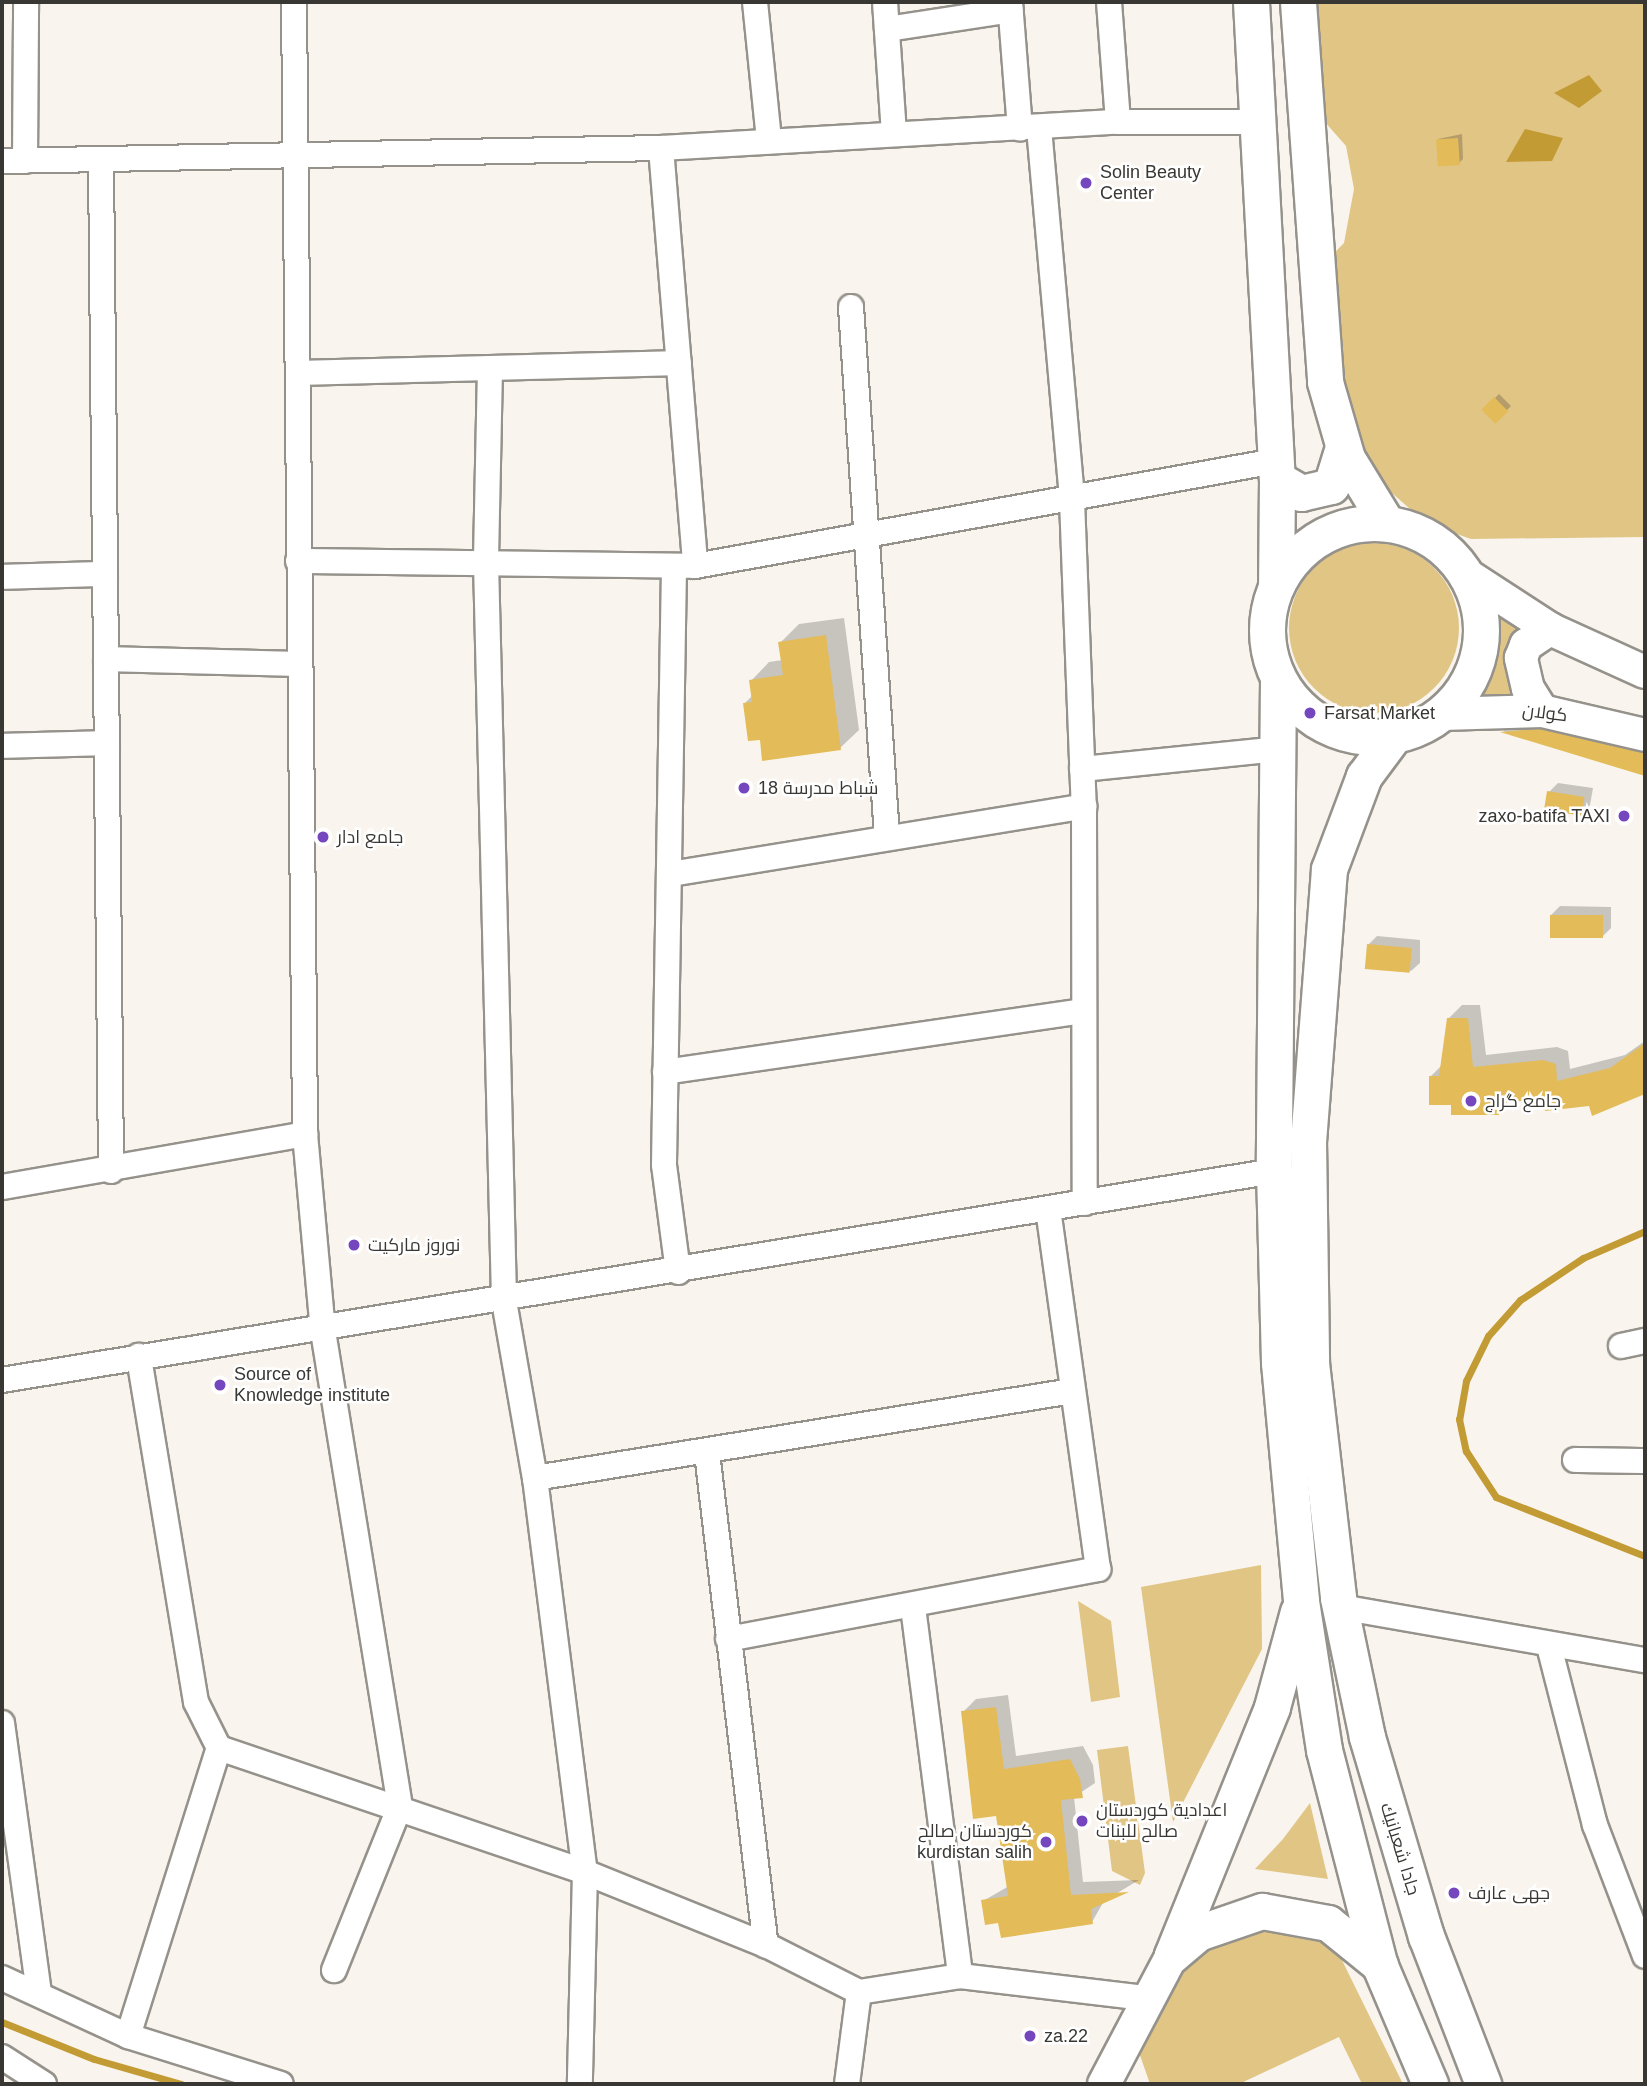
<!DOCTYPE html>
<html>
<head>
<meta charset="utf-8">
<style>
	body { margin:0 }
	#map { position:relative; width:1647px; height:2086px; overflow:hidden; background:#f9f5ee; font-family:Helvetica,Cairo,sans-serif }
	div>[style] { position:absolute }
	.green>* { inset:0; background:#e1c585 }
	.round { border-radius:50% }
	.water>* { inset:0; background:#c39b35 }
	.shadow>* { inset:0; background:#0003; transform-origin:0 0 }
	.stream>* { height:7px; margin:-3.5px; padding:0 3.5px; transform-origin:3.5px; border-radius:3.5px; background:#c39b35 }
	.building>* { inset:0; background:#e3bb58; transform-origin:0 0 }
	.roads { filter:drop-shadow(2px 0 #95928b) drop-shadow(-2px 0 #95928b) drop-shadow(0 2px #95928b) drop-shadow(0 -2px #95928b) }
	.minor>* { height:24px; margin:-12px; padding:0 12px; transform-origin:12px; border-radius:12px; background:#fff }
	.major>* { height:32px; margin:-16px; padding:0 16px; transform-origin:16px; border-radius:16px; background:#fff }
	.highway>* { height:35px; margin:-17.5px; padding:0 17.5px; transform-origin:17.5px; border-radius:17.5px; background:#fff }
	.highway>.ring { margin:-17.5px; padding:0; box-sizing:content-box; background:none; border:35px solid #fff; border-radius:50% }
	.dots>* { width:19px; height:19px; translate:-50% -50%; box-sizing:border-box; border:4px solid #fff; border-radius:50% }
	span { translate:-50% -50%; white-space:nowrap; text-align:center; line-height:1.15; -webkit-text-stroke:5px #fff; paint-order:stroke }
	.poi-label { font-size:18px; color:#383734 }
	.left { translate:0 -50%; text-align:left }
	.right { translate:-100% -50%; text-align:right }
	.street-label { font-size:18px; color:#383734 }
	.frame { position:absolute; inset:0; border:4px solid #383734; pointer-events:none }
</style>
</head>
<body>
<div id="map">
	<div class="green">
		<div style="clip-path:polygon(1316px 2px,1645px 2px,1645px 537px,1471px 539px,1426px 523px,1376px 479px,1346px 414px,1330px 257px,1344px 243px,1354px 189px,1346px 146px,1324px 121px)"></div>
		<div class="round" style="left:1289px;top:543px;width:170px;height:170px"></div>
		<div style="clip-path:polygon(1488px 603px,1533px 630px,1525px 701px,1471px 699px,1490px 668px,1495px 628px)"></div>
		<div style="clip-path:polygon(1261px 1565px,1262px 1649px,1173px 1822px,1141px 1587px)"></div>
		<div style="clip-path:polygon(1078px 1601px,1111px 1621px,1120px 1697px,1091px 1702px)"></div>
		<div style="clip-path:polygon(1128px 1746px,1145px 1873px,1140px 1885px,1112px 1871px,1097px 1750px)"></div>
		<div style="clip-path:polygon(1310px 1803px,1328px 1879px,1255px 1869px,1283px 1839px)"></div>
		<div style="clip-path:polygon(1292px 1920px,1334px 1944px,1403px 2084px,1362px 2084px,1339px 2037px,1239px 2084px,1150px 2084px,1135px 2041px,1185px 1948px)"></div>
	</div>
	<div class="water">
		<div style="clip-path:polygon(1589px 75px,1602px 91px,1579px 108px,1554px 93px)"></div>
		<div style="clip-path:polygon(1525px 129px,1563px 138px,1552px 161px,1506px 162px)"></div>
	</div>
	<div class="shadow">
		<div style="clip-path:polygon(1462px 134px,1463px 159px,1459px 163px,1438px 139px)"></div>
		<div style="left:1499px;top:394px;width:17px;height:23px;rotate:45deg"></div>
		<div style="clip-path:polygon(844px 618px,859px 730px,840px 748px,761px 738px,745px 703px,753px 695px,751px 681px,769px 662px,783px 660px,780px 643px,799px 624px)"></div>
		<div style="clip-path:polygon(1515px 719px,1645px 738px,1645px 772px,1503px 731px)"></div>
		<div style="clip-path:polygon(1558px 783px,1593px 788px,1590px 805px,1582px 814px,1549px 792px)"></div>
		<div style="clip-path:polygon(1560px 906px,1611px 907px,1611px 928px,1602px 937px,1551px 915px)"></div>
		<div style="clip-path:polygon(1377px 936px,1420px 940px,1420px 963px,1411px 971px,1368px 945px)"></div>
		<div style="clip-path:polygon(1462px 1005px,1480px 1005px,1486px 1055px,1557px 1047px,1568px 1051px,1570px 1069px,1625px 1055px,1645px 1041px,1645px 1092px,1593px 1114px,1590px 1105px,1546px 1097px,1511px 1100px,1498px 1114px,1452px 1103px,1431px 1076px,1442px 1065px,1449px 1018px)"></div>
		<div style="clip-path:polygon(1008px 1695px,1016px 1756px,1083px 1746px,1093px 1765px,1095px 1783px,1074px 1797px,1083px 1882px,1139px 1880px,1104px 1901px,1092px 1922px,1000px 1921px,983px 1901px,1009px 1886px,998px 1814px,963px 1712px,976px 1699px)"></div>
	</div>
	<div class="stream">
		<div style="left:1645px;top:1231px;width:68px;rotate:156.5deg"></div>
		<div style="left:1583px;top:1258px;width:76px;rotate:146.3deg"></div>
		<div style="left:1520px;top:1300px;width:48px;rotate:131.6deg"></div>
		<div style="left:1488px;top:1336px;width:50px;rotate:116.1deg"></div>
		<div style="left:1466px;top:1381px;width:39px;rotate:100deg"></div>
		<div style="left:1459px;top:1419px;width:33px;rotate:78deg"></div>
		<div style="left:1466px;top:1451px;width:55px;rotate:56.9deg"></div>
		<div style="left:1496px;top:1497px;width:160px;rotate:21.6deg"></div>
		<div style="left:2px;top:2022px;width:99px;rotate:21.9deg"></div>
		<div style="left:94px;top:2059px;width:91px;rotate:16deg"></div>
	</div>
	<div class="building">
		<div style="left:1458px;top:138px;width:27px;height:22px;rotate:86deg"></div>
		<div style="left:1494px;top:397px;width:20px;height:18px;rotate:45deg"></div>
		<div style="clip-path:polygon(826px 635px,841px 750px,762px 761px,760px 740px,748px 741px,743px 703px,752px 702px,749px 680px,783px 675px,778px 642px)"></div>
		<div style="clip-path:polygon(1540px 729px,1645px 753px,1645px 776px,1500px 732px)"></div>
		<div style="left:1547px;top:791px;width:38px;height:19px;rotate:9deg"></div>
		<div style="left:1550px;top:915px;width:53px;height:23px"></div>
		<div style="left:1367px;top:944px;width:45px;height:25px;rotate:5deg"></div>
		<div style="clip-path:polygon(1447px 1018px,1468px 1018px,1473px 1067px,1543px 1060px,1556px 1064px,1557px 1081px,1610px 1068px,1645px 1043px,1645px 1094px,1592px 1116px,1589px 1106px,1545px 1111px,1544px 1099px,1499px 1103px,1499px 1115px,1451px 1115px,1451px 1105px,1429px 1105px,1429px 1076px,1439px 1076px)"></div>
		<div style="clip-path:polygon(996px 1707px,1004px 1769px,1070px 1759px,1080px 1779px,1083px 1798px,1061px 1800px,1071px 1895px,1129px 1892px,1091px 1909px,1093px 1924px,1001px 1938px,998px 1923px,985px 1925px,981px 1900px,1008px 1896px,996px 1816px,973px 1819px,961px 1711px)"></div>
	</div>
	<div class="roads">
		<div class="minor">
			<div style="left:294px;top:2px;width:1132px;rotate:89.44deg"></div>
			<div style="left:305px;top:1134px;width:198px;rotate:84.8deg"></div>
			<div style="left:323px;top:1331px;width:481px;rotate:80.8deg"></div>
			<div style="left:400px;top:1806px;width:177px;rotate:111.9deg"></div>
			<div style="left:755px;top:2px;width:140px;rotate:84.2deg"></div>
			<div style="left:885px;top:2px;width:132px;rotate:86.1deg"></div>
			<div style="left:1010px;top:2px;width:127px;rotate:85.5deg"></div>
			<div style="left:1109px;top:2px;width:120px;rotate:85.7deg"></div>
			<div style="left:887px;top:29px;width:125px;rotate:-8.7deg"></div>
			<div style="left:1039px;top:128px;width:373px;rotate:84.9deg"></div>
			<div style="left:1072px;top:500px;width:306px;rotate:87.8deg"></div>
			<div style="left:1084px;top:806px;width:397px;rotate:89.9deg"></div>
			<div style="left:661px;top:148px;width:419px;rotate:85.3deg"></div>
			<div style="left:2px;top:161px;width:659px;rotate:-1.13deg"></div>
			<div style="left:661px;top:148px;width:458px;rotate:-3.3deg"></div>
			<div style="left:1118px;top:122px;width:135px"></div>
			<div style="left:25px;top:161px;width:159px;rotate:-89.6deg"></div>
			<div style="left:101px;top:162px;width:1009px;rotate:89.43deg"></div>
			<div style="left:851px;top:307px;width:531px;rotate:86.11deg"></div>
			<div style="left:490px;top:368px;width:194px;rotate:91.2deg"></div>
			<div style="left:486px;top:562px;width:739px;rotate:88.6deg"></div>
			<div style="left:504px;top:1301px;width:180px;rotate:80.1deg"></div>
			<div style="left:535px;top:1478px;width:397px;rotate:82.8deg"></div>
			<div style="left:585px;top:1872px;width:212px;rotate:91.4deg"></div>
			<div style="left:300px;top:373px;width:379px;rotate:-1.5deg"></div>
			<div style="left:298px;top:561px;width:397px;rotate:0.7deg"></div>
			<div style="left:695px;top:566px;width:589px;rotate:-10.26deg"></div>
			<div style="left:674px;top:567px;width:598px;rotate:90.96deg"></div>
			<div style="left:664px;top:1165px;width:108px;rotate:82.5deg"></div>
			<div style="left:2px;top:577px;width:103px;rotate:-1.7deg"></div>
			<div style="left:106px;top:659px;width:191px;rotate:1.5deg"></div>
			<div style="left:2px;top:746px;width:105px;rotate:-1.6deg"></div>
			<div style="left:1082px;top:769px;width:197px;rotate:-5.8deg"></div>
			<div style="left:671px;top:874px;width:419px;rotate:-9.3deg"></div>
			<div style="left:665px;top:1072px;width:422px;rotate:-8.3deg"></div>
			<div style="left:2px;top:1187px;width:308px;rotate:-9.9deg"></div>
			<div style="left:1621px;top:1346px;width:25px;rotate:-12deg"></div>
			<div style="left:2px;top:1380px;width:1289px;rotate:-9.33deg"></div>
			<div style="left:707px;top:1453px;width:496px;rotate:83.2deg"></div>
			<div style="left:1575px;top:1460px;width:70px;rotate:0.8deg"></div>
			<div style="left:535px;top:1478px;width:544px;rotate:-9.2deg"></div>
			<div style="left:913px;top:1607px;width:372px;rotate:82.7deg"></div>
			<div style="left:1340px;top:1607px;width:310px;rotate:9.9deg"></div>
			<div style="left:728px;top:1639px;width:377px;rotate:-10.7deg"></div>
			<div style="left:1098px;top:1569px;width:363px;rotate:-97.9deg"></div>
			<div style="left:1549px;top:1646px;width:185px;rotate:75.6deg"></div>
			<div style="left:1595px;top:1825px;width:140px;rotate:69.1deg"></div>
			<div style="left:2px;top:1723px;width:273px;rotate:82.2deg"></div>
			<div style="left:219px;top:1748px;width:386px;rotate:18.7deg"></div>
			<div style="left:585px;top:1872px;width:195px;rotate:22deg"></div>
			<div style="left:766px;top:1945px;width:104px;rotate:26.8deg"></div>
			<div style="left:859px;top:1992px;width:102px;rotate:-9deg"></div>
			<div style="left:960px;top:1976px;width:186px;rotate:6.8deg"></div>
			<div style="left:2px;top:1978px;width:139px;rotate:24.7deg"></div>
			<div style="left:128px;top:2036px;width:160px;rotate:17.4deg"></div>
			<div style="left:128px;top:2036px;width:302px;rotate:-72.5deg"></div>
			<div style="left:219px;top:1748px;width:51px;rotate:-116.6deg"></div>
			<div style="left:196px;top:1702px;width:351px;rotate:-99.4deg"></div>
			<div style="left:2px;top:2057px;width:50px;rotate:32.7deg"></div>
			<div style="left:847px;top:2084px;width:93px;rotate:-82.6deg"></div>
		</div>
		<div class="major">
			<div style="left:1467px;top:575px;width:99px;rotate:33deg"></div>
			<div style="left:1550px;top:629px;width:104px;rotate:24.4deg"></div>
			<div style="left:1542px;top:711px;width:26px;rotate:-122deg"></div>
			<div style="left:1528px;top:689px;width:32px;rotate:-103deg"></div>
			<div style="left:1521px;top:658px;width:14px;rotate:-69deg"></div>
			<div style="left:1526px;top:645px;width:29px;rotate:-34deg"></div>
			<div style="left:1442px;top:714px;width:100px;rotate:-1.7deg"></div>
			<div style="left:1542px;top:711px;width:106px;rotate:13.1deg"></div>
			<div style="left:1104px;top:2084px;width:146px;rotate:-62.2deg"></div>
		</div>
		<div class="highway">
			<div style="left:1251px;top:2px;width:478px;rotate:86.9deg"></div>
			<div style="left:1277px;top:479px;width:106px;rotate:90.5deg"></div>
			<div style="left:1298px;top:2px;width:381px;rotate:85.9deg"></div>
			<div style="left:1325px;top:382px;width:79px;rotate:73.9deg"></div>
			<div style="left:1347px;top:458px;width:75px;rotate:58.6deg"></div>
			<div style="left:1277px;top:479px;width:28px;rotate:30deg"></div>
			<div style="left:1301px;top:493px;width:31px;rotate:-13deg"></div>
			<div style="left:1331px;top:486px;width:41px;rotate:-72.9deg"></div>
			<div class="ring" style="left:1267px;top:523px;width:179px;height:179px"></div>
			<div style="left:1278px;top:679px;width:492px;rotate:90.5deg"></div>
			<div style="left:1274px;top:1171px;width:192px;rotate:88.5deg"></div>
			<div style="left:1279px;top:1363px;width:239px;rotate:84.7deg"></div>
			<div style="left:1301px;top:1601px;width:151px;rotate:81.2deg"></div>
			<div style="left:1324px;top:1750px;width:223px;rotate:75.5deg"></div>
			<div style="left:1380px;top:1966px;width:128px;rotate:67deg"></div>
			<div style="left:1393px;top:737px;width:49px;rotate:126.6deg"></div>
			<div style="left:1364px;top:776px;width:99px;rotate:110.6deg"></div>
			<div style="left:1329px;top:869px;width:272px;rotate:94.4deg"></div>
			<div style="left:1308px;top:1140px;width:223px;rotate:89.2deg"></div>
			<div style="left:1311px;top:1363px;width:237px;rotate:83.4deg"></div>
			<div style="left:1338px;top:1598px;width:142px;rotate:78.2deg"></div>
			<div style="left:1367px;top:1737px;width:208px;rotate:73.5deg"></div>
			<div style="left:1426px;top:1936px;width:159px;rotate:68.9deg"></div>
			<div style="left:1172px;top:1955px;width:267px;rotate:-68deg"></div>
			<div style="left:1272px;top:1707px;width:99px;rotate:-74.8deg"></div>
			<div style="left:1172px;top:1955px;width:34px;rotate:-40deg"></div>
			<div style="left:1198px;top:1933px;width:68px;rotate:-19deg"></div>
			<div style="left:1262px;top:1911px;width:67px;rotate:10.3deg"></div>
			<div style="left:1328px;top:1923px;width:67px;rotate:38.9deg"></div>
		</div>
	</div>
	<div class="dots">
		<div style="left:1086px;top:183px;background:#7547bf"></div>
		<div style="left:1310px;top:713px;background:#7547bf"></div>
		<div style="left:744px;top:788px;background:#7547bf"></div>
		<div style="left:1624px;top:816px;background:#7547bf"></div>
		<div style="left:323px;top:837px;background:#7547bf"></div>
		<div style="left:1471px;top:1101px;background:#7547bf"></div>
		<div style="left:354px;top:1245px;background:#7547bf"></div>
		<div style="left:220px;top:1385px;background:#7547bf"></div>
		<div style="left:1082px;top:1821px;background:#7547bf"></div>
		<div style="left:1046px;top:1842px;background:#7547bf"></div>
		<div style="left:1454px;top:1893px;background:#7547bf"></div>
		<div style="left:1030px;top:2036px;background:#7547bf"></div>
	</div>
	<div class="poi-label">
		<span class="left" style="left:1100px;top:183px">Solin Beauty<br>Center</span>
		<span class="left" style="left:1324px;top:713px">Farsat Market</span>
		<span class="left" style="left:758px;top:788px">18 شباط مدرسة</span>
		<span class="right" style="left:1610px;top:816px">zaxo-batifa TAXI</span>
		<span class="left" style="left:337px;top:837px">جامع ادار</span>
		<span class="left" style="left:1485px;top:1101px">جامع گراج</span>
		<span class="left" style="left:368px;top:1245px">نوروز ماركيت</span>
		<span class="left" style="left:234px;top:1385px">Source of<br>Knowledge institute</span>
		<span class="left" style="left:1096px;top:1821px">اعدادية كوردستان<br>صالح للبنات</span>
		<span class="right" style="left:1032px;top:1842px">كوردستان صالح<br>kurdistan salih</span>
		<span class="left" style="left:1468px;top:1893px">جهى عارف</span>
		<span class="left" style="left:1044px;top:2036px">za.22</span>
	</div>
	<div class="street-label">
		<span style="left:1545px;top:713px;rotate:7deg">كولان</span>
		<span style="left:1400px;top:1849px;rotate:73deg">جادا شعبانيك</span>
	</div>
	<div class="frame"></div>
</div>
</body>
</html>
